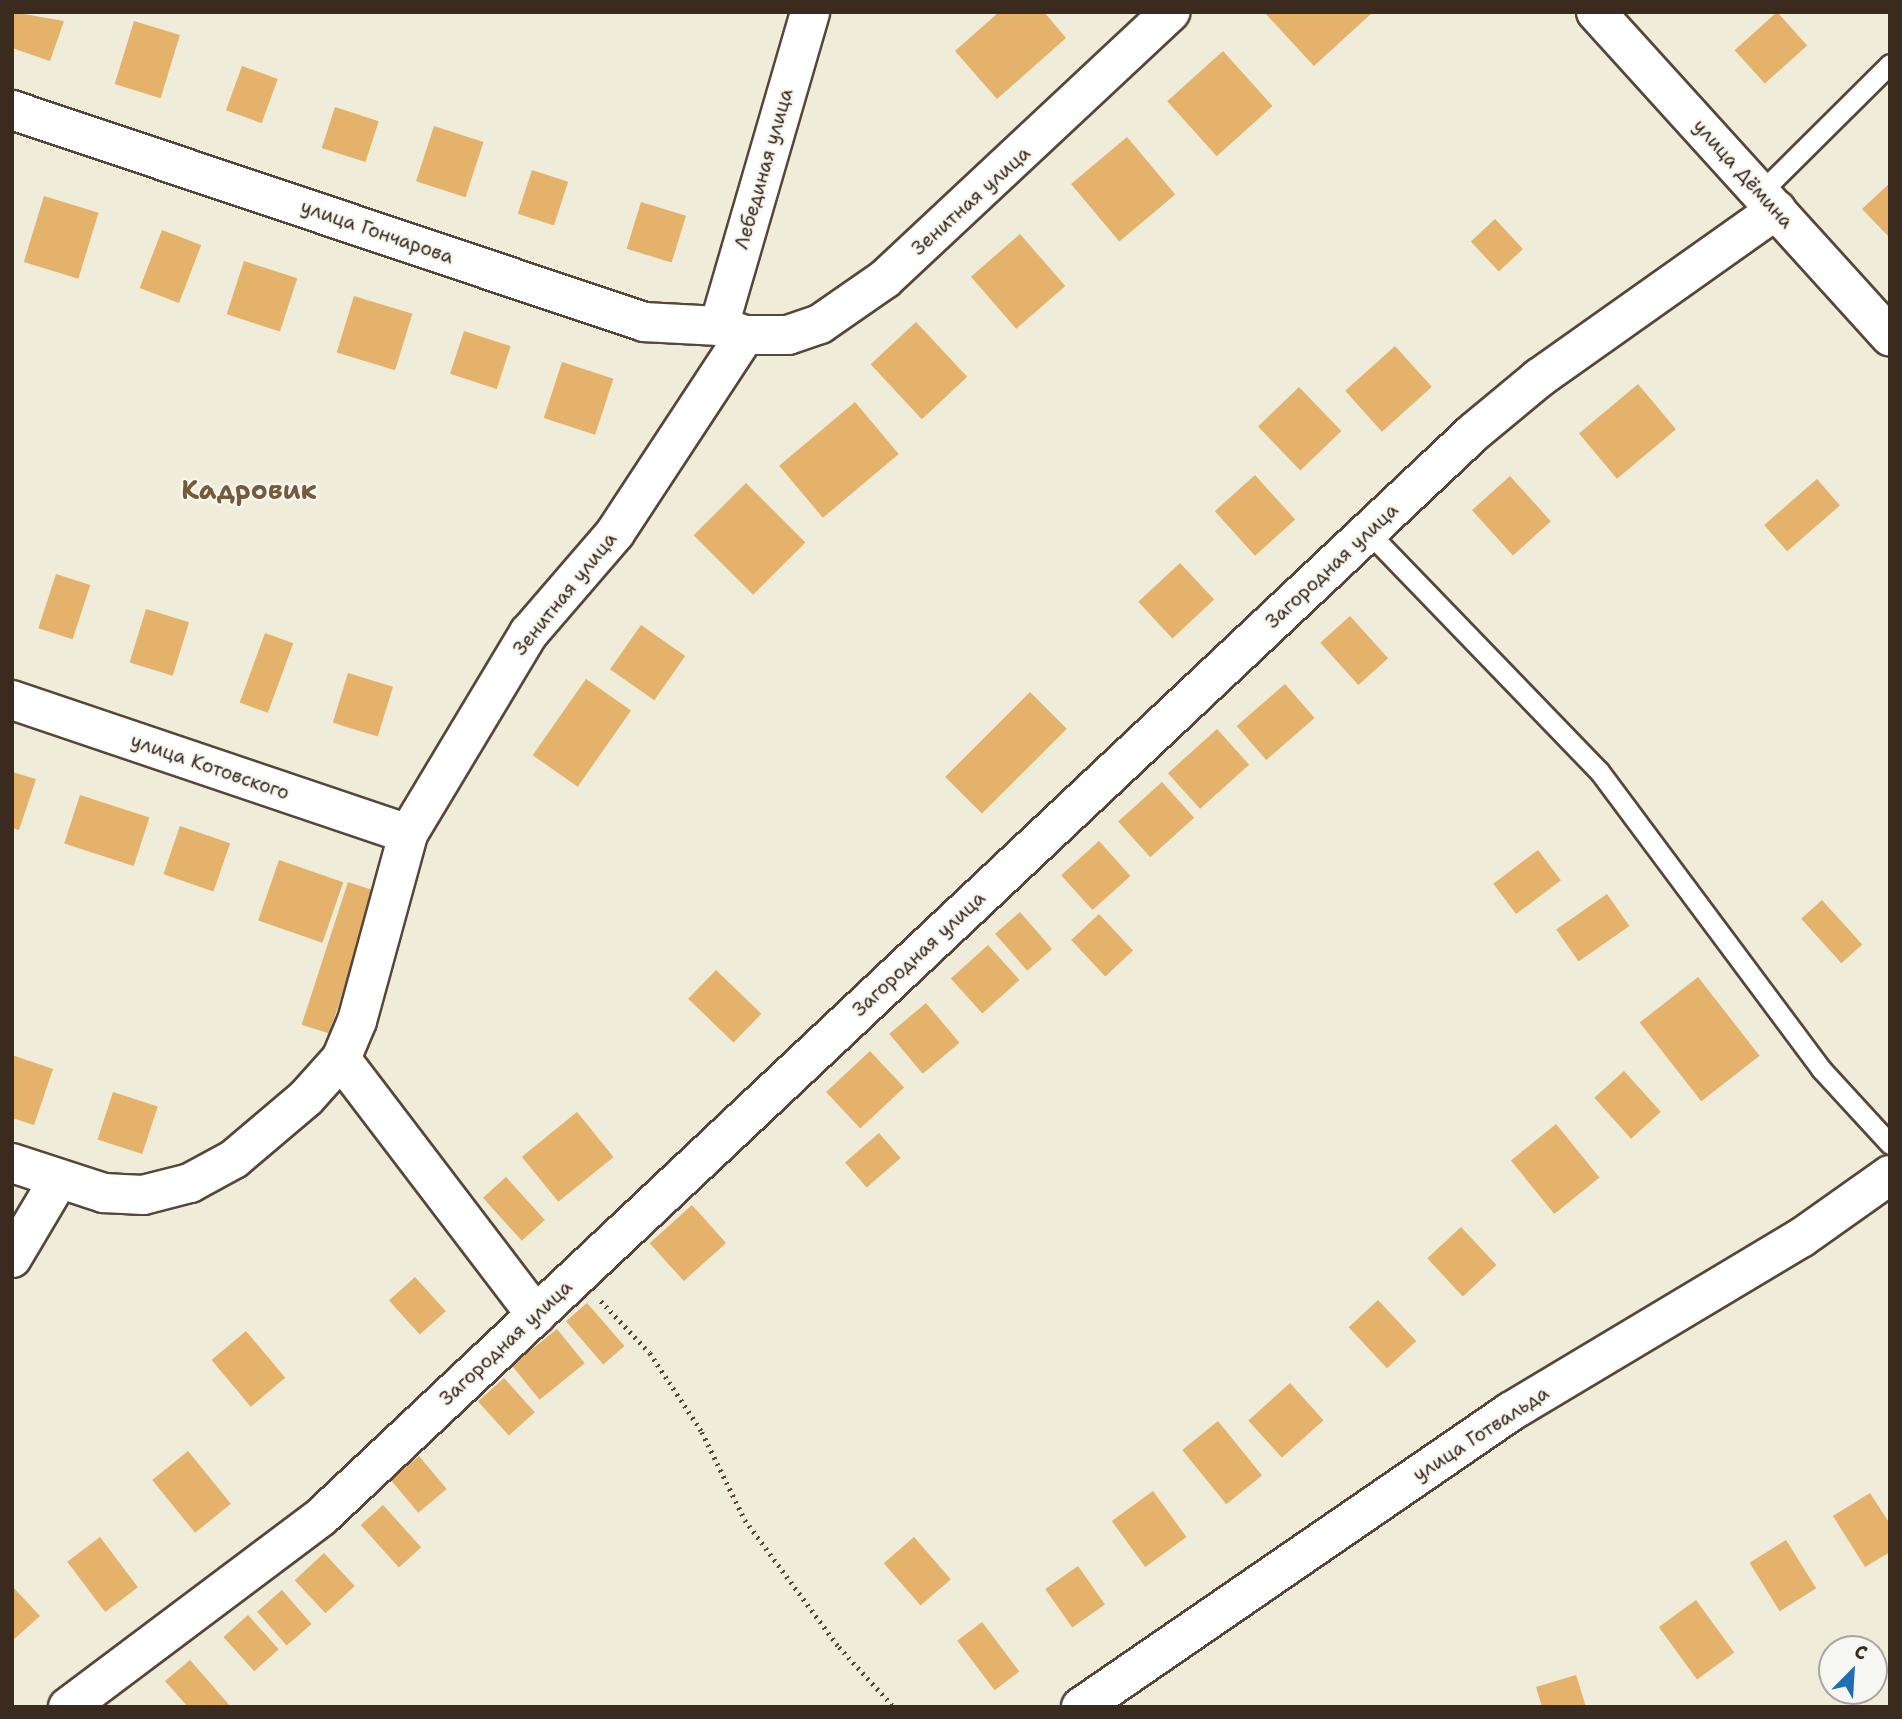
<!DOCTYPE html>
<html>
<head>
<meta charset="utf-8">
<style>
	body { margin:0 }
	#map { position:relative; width:1902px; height:1719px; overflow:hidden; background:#efecd9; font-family:"Shantell Sans",sans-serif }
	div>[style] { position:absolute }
	.building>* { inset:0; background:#e4b26b; transform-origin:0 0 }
	.path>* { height:4.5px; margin-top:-2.25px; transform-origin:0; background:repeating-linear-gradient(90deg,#56473a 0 2px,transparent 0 7px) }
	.roads { filter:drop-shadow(2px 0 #56473a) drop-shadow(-2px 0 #56473a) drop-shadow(0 2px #56473a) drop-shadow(0 -2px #56473a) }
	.service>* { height:19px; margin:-9.5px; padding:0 9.5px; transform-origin:9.5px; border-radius:9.5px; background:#fff }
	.minor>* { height:38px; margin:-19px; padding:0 19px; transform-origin:19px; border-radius:19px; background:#fff }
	span { translate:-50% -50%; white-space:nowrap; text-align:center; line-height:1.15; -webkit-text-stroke:5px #f6f6f2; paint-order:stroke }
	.street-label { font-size:19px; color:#3b2a1e }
	.district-label { font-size:26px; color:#765a39; font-weight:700 }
	.frame { position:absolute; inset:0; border:14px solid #3b2a1e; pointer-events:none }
	.north { position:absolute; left:1818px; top:1635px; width:70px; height:70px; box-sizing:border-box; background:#f6f6f2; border:2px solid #aba49d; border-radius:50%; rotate:24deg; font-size:19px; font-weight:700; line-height:28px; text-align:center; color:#3b2a1e }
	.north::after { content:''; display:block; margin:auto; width:24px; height:32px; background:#1f6fb2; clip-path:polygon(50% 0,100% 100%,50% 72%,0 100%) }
</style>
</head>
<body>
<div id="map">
	<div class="building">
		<div style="clip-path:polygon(12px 12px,64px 21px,50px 61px,12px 48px)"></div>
		<div style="clip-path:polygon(999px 12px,1044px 12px,1066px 38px,997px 99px,955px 51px)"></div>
		<div style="clip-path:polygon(1264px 12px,1373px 12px,1314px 66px)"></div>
		<div style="left:1777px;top:12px;width:45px;height:57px;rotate:48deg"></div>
		<div style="left:134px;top:21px;width:48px;height:66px;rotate:17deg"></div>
		<div style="left:1223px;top:51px;width:74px;height:75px;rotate:48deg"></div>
		<div style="left:242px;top:66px;width:38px;height:47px;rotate:20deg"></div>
		<div style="left:335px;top:107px;width:46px;height:43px;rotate:18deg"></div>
		<div style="left:434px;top:126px;width:52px;height:58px;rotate:18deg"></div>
		<div style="left:1127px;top:137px;width:75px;height:73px;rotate:50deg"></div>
		<div style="left:532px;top:170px;width:38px;height:46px;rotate:18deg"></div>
		<div style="clip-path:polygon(1890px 183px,1890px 238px,1862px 209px)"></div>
		<div style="left:44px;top:196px;width:57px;height:69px;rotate:17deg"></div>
		<div style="left:641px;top:202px;width:47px;height:49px;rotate:17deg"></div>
		<div style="left:1495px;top:219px;width:41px;height:33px;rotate:47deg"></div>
		<div style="left:162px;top:230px;width:42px;height:62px;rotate:21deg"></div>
		<div style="left:1020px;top:234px;width:69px;height:65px;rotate:49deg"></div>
		<div style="left:244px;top:261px;width:56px;height:56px;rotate:18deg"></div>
		<div style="left:354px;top:296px;width:61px;height:59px;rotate:17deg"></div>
		<div style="left:916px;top:322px;width:75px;height:62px;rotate:47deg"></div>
		<div style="left:464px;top:331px;width:49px;height:45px;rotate:18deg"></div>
		<div style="left:1395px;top:346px;width:55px;height:67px;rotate:48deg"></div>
		<div style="left:562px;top:362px;width:54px;height:59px;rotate:18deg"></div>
		<div style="left:1638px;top:384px;width:59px;height:77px;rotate:50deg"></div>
		<div style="left:1299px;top:387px;width:61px;height:57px;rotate:46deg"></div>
		<div style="left:855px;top:402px;width:68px;height:99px;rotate:50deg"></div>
		<div style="left:1255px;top:475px;width:60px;height:54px;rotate:48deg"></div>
		<div style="left:1510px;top:476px;width:61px;height:51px;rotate:48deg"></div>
		<div style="left:1817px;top:479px;width:35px;height:70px;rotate:49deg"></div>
		<div style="left:746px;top:483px;width:84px;height:74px;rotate:45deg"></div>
		<div style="left:1180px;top:563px;width:50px;height:57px;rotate:47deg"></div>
		<div style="left:56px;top:574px;width:36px;height:57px;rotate:18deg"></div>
		<div style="left:146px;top:609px;width:45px;height:56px;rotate:17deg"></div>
		<div style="left:1350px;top:616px;width:57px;height:40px;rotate:48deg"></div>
		<div style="left:641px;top:625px;width:54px;height:54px;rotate:35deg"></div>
		<div style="left:265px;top:633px;width:30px;height:74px;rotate:20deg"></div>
		<div style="left:348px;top:673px;width:47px;height:52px;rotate:17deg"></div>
		<div style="left:586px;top:679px;width:55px;height:93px;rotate:35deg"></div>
		<div style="left:1285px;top:684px;width:45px;height:64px;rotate:49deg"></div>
		<div style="left:1030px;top:692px;width:52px;height:120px;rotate:45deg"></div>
		<div style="left:1217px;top:729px;width:48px;height:66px;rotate:48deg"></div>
		<div style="clip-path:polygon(12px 772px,36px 779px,19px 830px,12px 828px)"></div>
		<div style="left:1162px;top:782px;width:48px;height:59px;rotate:48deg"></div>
		<div style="left:80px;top:795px;width:73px;height:51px;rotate:18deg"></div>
		<div style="left:180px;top:826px;width:53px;height:51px;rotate:19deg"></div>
		<div style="left:1099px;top:841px;width:47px;height:51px;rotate:48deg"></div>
		<div style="left:1538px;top:850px;width:38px;height:56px;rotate:53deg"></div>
		<div style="left:279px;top:860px;width:68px;height:64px;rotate:19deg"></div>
		<div style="left:348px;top:882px;width:29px;height:150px;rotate:18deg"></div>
		<div style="left:1607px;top:894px;width:39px;height:62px;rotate:55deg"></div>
		<div style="left:1822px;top:900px;width:60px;height:28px;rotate:48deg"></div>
		<div style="left:1020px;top:912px;width:49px;height:33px;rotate:49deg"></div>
		<div style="left:1099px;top:914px;width:50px;height:38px;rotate:47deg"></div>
		<div style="left:988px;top:945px;width:47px;height:50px;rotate:48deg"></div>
		<div style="left:716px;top:970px;width:63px;height:40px;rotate:44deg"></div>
		<div style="left:1698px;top:977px;width:100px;height:74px;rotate:52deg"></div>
		<div style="left:926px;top:1003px;width:52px;height:48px;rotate:50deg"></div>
		<div style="left:870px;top:1051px;width:50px;height:60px;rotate:47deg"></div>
		<div style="clip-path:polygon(12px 1055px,53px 1069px,34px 1125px,12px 1118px)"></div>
		<div style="left:1624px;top:1071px;width:55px;height:40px;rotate:48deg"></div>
		<div style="left:113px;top:1092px;width:47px;height:50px;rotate:18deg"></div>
		<div style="left:577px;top:1112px;width:58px;height:71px;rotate:51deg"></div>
		<div style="left:1556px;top:1124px;width:69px;height:58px;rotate:51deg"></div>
		<div style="left:879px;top:1133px;width:33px;height:45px;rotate:49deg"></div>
		<div style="left:506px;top:1177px;width:58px;height:31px;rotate:48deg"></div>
		<div style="left:692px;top:1205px;width:51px;height:57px;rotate:48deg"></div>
		<div style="left:1461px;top:1227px;width:52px;height:46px;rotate:47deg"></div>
		<div style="left:415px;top:1277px;width:46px;height:35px;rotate:48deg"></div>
		<div style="left:1378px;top:1300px;width:56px;height:40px;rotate:47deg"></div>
		<div style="left:587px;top:1303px;width:57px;height:28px;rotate:49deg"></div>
		<div style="left:557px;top:1329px;width:44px;height:58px;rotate:51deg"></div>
		<div style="left:246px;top:1331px;width:61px;height:45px;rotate:50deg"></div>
		<div style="left:504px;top:1378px;width:46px;height:35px;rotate:48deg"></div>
		<div style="left:1290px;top:1383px;width:50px;height:56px;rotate:48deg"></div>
		<div style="left:1218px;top:1421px;width:70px;height:46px;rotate:51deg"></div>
		<div style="left:188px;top:1451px;width:68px;height:46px;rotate:51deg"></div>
		<div style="left:419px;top:1456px;width:43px;height:37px;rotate:50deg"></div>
		<div style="left:1153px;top:1491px;width:57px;height:51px;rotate:54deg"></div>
		<div style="clip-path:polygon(1870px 1493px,1890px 1524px,1890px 1552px,1865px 1567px,1833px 1516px)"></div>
		<div style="left:383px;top:1505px;width:57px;height:30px;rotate:48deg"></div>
		<div style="left:100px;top:1537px;width:63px;height:41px;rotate:53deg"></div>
		<div style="left:914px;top:1537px;width:56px;height:40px;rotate:49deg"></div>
		<div style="left:1786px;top:1540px;width:57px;height:43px;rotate:58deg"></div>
		<div style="left:324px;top:1553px;width:45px;height:40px;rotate:47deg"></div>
		<div style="left:1078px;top:1566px;width:47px;height:40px;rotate:55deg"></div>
		<div style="clip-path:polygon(12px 1586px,40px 1616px,12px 1641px)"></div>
		<div style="left:282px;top:1590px;width:45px;height:33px;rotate:49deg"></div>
		<div style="left:1696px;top:1600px;width:65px;height:46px;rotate:54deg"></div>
		<div style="left:248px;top:1615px;width:46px;height:33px;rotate:48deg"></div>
		<div style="left:982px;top:1622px;width:62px;height:31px;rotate:53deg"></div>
		<div style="clip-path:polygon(190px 1660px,231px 1707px,188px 1707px,165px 1681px)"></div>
		<div style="clip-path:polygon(1576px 1675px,1586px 1707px,1542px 1707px,1536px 1687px)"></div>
	</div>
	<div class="path">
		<div style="left:601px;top:1301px;width:71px;rotate:46.7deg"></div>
		<div style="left:650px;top:1353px;width:95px;rotate:56.6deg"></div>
		<div style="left:702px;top:1432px;width:98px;rotate:64deg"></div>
		<div style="left:745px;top:1520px;width:158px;rotate:53.5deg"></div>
		<div style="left:839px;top:1647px;width:81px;rotate:47.5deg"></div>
	</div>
	<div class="roads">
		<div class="service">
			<div style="left:1760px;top:193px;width:183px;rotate:-44.8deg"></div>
			<div style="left:1368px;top:532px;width:332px;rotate:46deg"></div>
			<div style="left:1599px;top:771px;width:372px;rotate:53.3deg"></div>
			<div style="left:1821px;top:1069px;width:102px;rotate:47.4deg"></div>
		</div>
		<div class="minor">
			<div style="left:1596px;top:12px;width:438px;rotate:47.8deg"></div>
			<div style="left:12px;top:110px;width:667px;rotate:18.54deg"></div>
			<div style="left:644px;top:322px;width:75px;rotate:3.1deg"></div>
			<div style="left:719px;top:326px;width:28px;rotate:19deg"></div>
			<div style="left:719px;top:326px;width:327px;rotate:-73.8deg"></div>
			<div style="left:12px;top:700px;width:418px;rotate:18.7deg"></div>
			<div style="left:341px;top:1059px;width:322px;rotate:52.7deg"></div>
			<div style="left:12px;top:1163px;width:97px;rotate:18.1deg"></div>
			<div style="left:104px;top:1193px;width:39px;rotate:3deg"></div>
			<div style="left:143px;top:1195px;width:49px;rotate:-14.3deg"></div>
			<div style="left:190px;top:1183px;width:50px;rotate:-28.6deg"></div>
			<div style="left:234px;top:1159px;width:94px;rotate:-40.3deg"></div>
			<div style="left:306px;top:1098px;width:52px;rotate:-48.1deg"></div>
			<div style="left:341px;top:1059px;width:41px;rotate:-67.2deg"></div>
			<div style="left:357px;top:1021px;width:194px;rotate:-74.7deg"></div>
			<div style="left:408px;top:834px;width:235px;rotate:-59deg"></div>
			<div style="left:529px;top:633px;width:132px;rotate:-49.3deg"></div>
			<div style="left:615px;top:533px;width:237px;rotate:-56.7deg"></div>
			<div style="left:745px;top:335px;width:43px"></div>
			<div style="left:788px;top:335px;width:34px;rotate:-19deg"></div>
			<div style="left:820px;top:324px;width:79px;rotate:-34.7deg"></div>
			<div style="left:885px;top:279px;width:391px;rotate:-43.1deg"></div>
			<div style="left:12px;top:1258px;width:92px;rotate:-59.3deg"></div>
			<div style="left:68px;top:1707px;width:316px;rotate:-36.9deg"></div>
			<div style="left:321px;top:1517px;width:1583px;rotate:-43.26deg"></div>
			<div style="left:1474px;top:432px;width:85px;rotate:-39.7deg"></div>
			<div style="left:1539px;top:378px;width:291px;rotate:-35.3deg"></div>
			<div style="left:1081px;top:1707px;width:521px;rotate:-34.51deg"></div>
			<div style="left:1510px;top:1412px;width:339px;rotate:-30.9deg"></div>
			<div style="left:1801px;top:1238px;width:109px;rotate:-35.3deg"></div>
		</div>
	</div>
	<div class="street-label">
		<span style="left:764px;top:169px;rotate:-74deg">Лебединая улица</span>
		<span style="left:1743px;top:174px;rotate:48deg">улица Дёмина</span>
		<span style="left:971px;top:201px;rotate:-42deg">Зенитная улица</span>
		<span style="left:377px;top:232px;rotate:19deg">улица Гончарова</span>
		<span style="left:1332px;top:566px;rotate:-43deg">Загородная улица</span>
		<span style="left:565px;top:594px;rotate:-51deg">Зенитная улица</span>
		<span style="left:210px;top:767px;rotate:19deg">улица Котовского</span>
		<span style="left:919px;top:954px;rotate:-43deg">Загородная улица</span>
		<span style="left:506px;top:1343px;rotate:-43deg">Загородная улица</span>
		<span style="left:1481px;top:1434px;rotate:-33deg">улица Готвальда</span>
	</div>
	<div class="district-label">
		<span style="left:249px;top:490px">Кадровик</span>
	</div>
	<div class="frame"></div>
	<div class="north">С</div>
</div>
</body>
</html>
